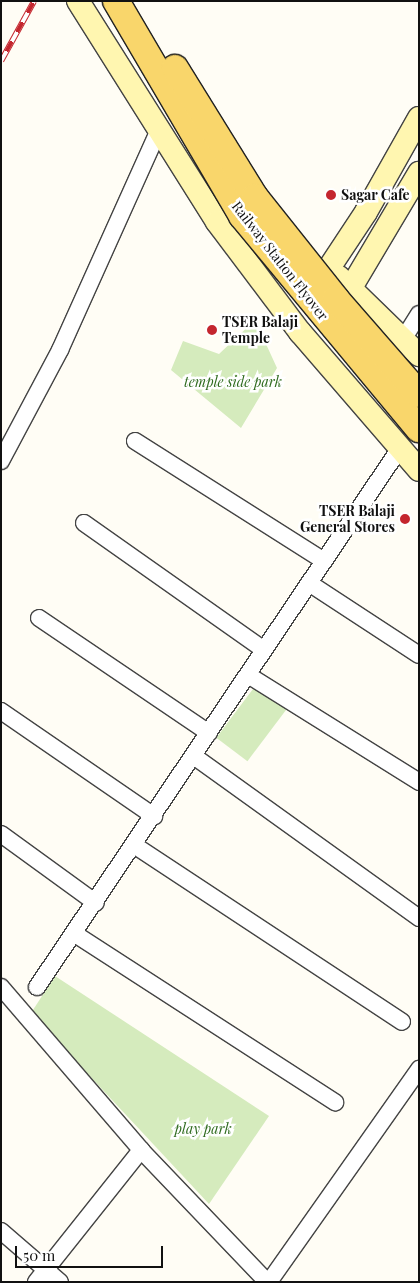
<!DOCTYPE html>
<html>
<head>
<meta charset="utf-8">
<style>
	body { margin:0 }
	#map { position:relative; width:420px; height:1283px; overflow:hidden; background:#fffdf5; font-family:"Playfair Display",serif }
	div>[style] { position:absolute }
	.green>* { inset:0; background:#d5ebbd; transform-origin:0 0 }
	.roads { filter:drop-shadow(1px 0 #444) drop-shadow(-1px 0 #444) drop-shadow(0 1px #444) drop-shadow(0 -1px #444) }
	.street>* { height:16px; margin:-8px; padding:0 8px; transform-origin:8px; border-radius:8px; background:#fff }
	.secondary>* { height:22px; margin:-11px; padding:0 11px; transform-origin:11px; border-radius:11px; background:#fff6b0 }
	.rail>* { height:5.5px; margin-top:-2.75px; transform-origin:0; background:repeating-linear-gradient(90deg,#fff 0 11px,#c4262e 0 22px); box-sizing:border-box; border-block:1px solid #c4262e }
	.bridges { filter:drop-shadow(1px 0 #222) drop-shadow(-1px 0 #222) drop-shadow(0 1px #222) drop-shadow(0 -1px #222) }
	.primary-bridge>* { height:26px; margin:-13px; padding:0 13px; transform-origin:13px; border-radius:13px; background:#f9d66b }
	.dots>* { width:14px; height:14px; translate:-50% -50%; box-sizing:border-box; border:2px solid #fff; border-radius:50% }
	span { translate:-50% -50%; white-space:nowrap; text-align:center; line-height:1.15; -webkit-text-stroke:5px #fff; paint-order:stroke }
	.poi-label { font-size:14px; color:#111; font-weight:700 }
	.left { translate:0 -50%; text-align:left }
	.right { translate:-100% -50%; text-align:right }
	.street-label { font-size:14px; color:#111 }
	.park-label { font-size:14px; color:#2f6b1f; font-style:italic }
	.frame { position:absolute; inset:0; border:2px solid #111; pointer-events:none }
	.scale { position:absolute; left:15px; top:1246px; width:148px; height:22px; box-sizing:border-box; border:2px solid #111; border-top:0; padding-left:6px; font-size:15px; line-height:18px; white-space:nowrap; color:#111; -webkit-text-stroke:4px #fff; paint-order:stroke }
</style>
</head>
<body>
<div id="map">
	<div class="green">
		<div style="clip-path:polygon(255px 320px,277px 368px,241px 428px,171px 370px,183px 341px,219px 354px)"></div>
		<div style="left:256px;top:685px;width:39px;height:66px;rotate:37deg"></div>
		<div style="clip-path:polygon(55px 976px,269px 1116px,209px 1204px,31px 1013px)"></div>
	</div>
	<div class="roads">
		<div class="street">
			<div style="left:404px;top:338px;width:28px;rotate:-58deg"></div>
			<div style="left:135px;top:441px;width:224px;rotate:32.4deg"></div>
			<div style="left:1px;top:461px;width:126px;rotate:-62deg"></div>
			<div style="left:60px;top:350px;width:239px;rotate:-65.8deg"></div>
			<div style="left:84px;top:523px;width:220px;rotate:35.2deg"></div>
			<div style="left:309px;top:583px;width:131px;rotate:33.2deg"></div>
			<div style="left:39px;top:618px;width:205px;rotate:34.1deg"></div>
			<div style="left:248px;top:675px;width:202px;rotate:32deg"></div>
			<div style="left:1px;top:711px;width:186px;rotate:34.5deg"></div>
			<div style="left:195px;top:757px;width:276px;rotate:35.7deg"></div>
			<div style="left:1px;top:834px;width:117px;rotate:36deg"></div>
			<div style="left:134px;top:845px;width:321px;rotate:33.4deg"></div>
			<div style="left:75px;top:934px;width:310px;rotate:32.9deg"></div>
			<div style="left:1px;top:987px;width:215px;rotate:49.3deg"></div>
			<div style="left:141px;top:1150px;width:182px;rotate:46.3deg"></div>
			<div style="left:37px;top:987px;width:650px;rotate:-56.04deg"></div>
			<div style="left:1px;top:1231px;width:78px;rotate:40.8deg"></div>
			<div style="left:36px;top:1282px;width:169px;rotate:-51.5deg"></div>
			<div style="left:269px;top:1282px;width:261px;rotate:-54.8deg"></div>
		</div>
		<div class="secondary">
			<div style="left:78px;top:1px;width:261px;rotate:57.8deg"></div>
			<div style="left:217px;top:222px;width:138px;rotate:53deg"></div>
			<div style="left:300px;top:332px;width:182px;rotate:49.2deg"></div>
			<div style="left:339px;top:277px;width:112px;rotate:44.3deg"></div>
			<div style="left:316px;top:297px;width:32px;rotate:-66deg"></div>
			<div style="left:329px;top:268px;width:67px;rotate:-56.5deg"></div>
			<div style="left:366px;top:212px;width:108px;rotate:-60.6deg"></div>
			<div style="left:333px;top:318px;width:169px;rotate:-59.3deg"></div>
		</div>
	</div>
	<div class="rail">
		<div style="left:1px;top:61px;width:68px;rotate:-61.2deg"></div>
	</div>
	<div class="bridges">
		<div class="primary-bridge">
			<div style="left:116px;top:1px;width:249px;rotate:59.6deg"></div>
			<div style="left:242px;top:216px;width:277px;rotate:50.3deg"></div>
			<div style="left:175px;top:68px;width:152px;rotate:58.2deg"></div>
			<div style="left:255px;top:197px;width:130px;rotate:51.5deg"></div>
			<div style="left:336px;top:299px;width:126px;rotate:48.9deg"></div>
		</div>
	</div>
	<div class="dots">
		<div style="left:331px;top:195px;background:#c4262e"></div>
		<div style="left:212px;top:330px;background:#c4262e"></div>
		<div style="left:405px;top:519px;background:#c4262e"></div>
	</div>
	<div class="poi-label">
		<span class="left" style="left:341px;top:195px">Sagar Cafe</span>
		<span class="left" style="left:222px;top:330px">TSER Balaji<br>Temple</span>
		<span class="right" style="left:395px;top:519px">TSER Balaji<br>General Stores</span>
	</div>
	<div class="street-label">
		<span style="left:280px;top:261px;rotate:52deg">Railway Station Flyover</span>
	</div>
	<div class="park-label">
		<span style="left:233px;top:382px">temple side park</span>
		<span style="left:203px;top:1129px">play park</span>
	</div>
	<div class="frame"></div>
	<div class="scale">50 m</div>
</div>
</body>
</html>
